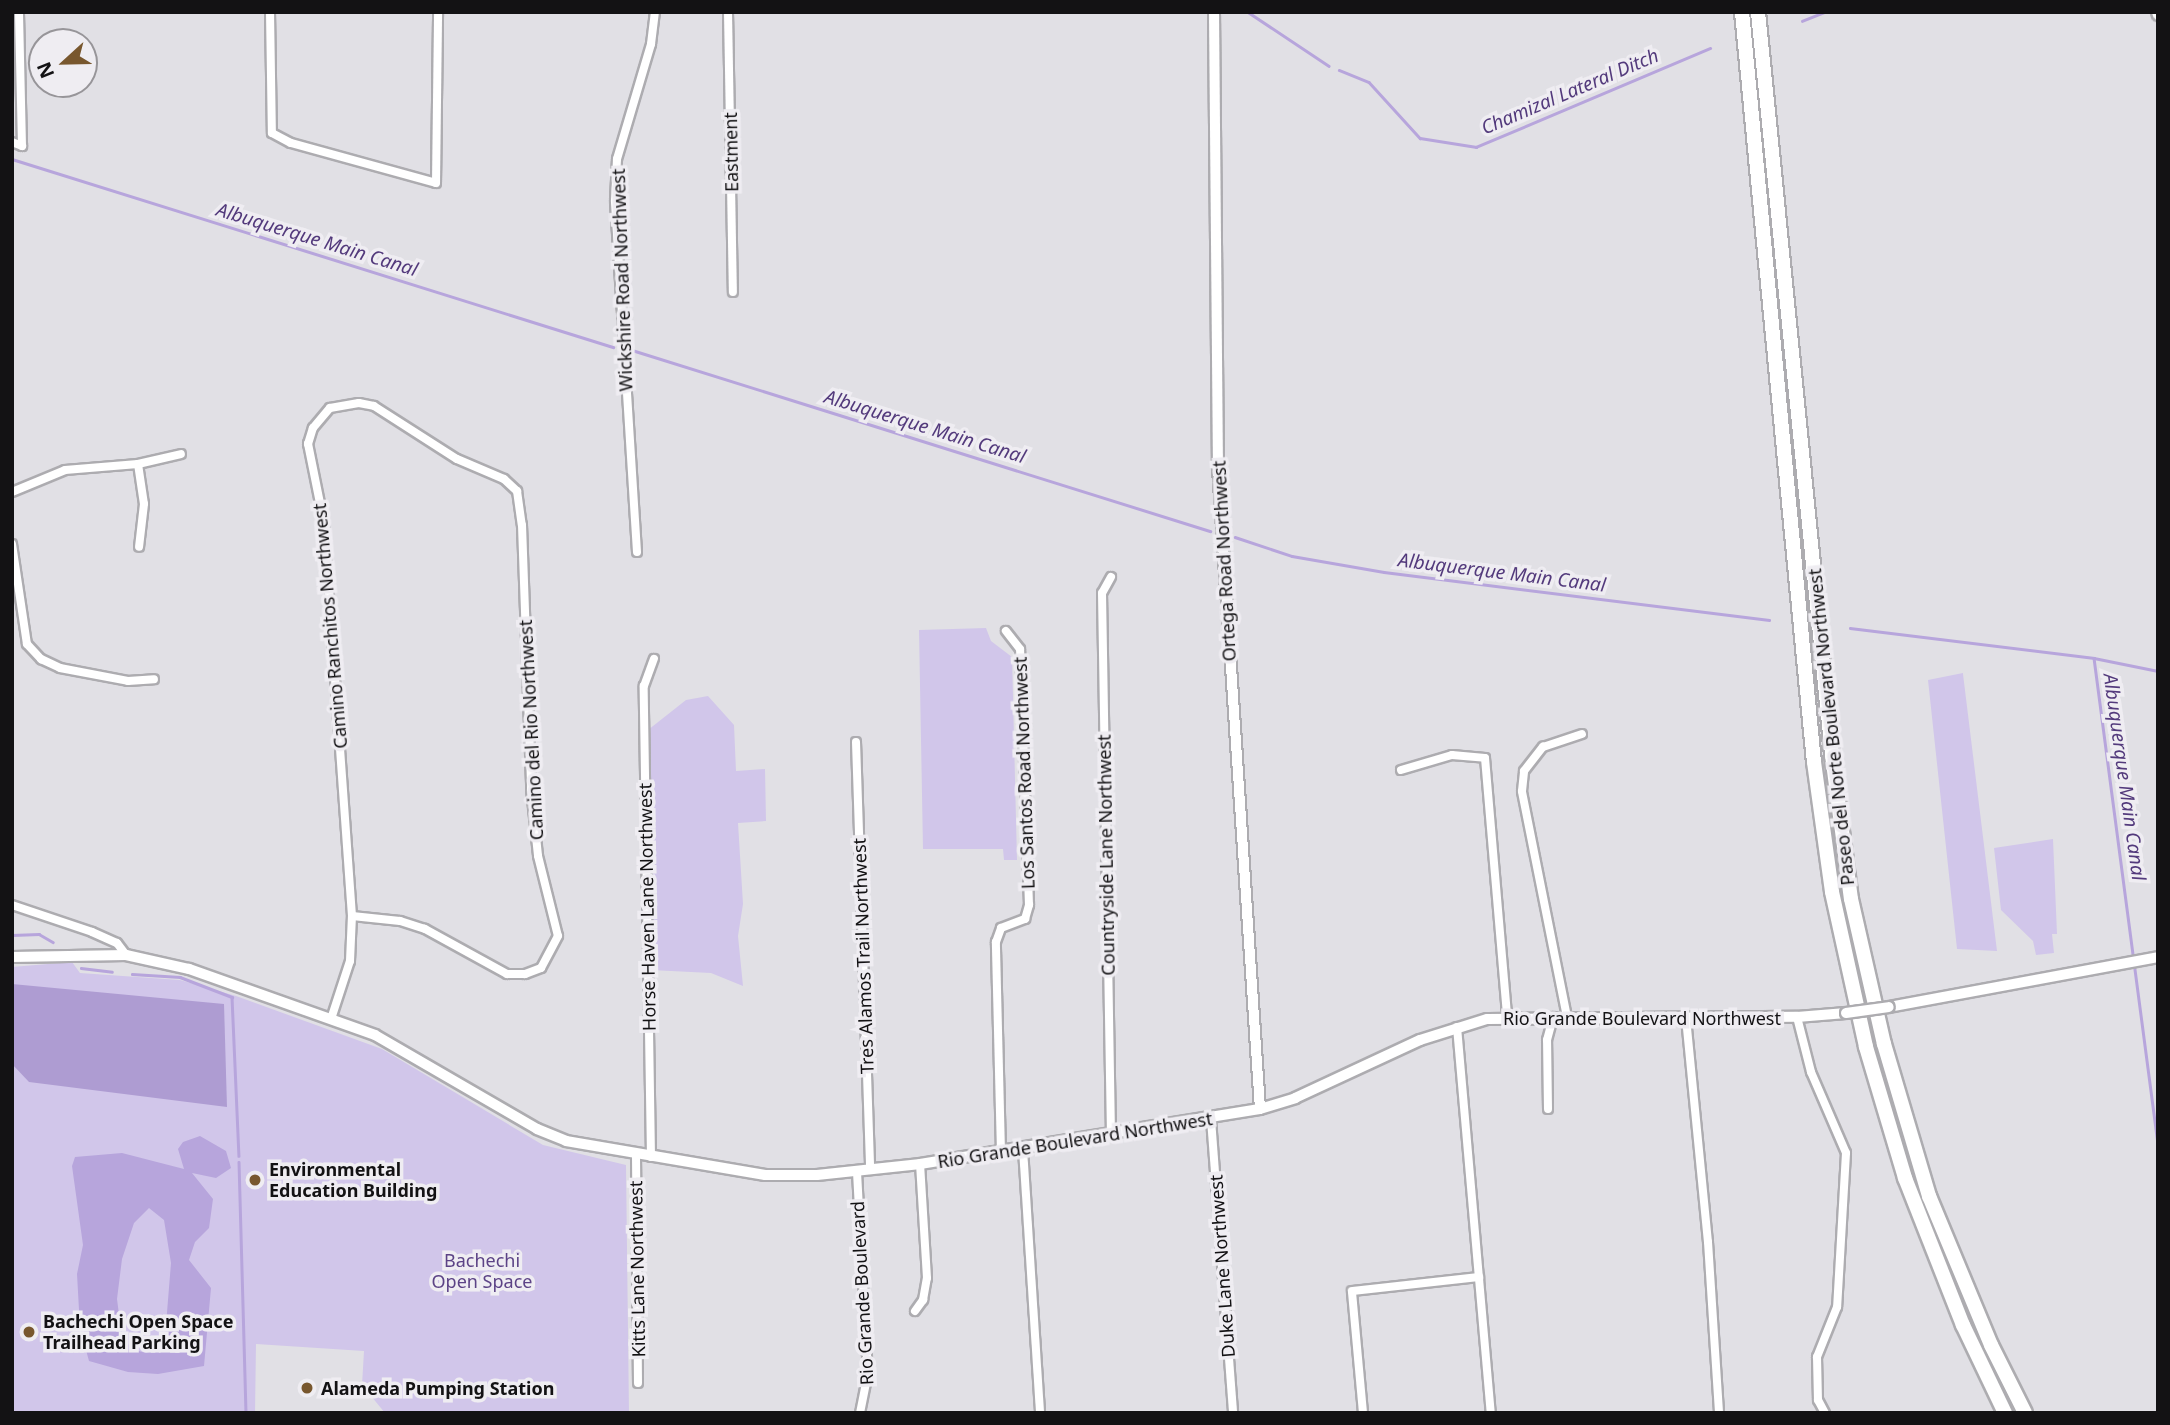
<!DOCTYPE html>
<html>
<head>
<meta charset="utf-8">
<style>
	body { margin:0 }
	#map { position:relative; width:2170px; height:1425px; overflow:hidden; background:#e1e0e5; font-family:"Noto Sans",sans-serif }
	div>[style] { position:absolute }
	.green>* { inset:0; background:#d1c6ea }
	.forest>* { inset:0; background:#ae9cd2 }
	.water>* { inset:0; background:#b7a5dc }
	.stream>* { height:2.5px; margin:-1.25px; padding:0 1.25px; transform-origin:1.25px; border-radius:1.25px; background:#b7a5dc }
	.roads { filter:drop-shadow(2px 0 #adacb0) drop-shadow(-2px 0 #adacb0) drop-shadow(0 2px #adacb0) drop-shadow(0 -2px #adacb0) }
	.minor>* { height:8px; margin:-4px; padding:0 4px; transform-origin:4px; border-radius:4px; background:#fff }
	.tertiary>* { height:10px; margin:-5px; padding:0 5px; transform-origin:5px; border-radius:5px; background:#fff }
	.motorway>* { height:14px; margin:-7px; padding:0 7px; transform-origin:7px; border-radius:7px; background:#fff }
	.bridges { filter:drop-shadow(2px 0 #adacb0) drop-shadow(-2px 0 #adacb0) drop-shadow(0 2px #adacb0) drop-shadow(0 -2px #adacb0) }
	.tertiary-bridge>* { height:10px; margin:-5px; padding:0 5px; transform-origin:5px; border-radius:5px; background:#fff }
	.dots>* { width:19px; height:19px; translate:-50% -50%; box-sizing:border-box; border:4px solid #efedf2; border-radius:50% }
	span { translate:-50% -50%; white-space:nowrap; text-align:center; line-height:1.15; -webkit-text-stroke:7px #efedf2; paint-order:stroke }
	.street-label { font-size:18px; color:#131214 }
	.poi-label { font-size:18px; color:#131214; font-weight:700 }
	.left { translate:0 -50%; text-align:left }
	.park-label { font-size:18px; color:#5c4386 }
	.water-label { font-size:19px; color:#533a7c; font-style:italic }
	.frame { position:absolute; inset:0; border:14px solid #131214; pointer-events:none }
	.north { position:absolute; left:28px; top:28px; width:70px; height:70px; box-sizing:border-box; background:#efedf2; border:2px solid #979599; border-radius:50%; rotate:248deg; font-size:19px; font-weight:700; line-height:28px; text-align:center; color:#131214 }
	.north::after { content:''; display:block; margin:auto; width:24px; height:32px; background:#78572e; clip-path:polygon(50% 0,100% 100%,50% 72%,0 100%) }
</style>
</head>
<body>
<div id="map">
	<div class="green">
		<div style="clip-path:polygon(986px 628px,991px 641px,1012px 657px,1017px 860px,1004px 860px,1003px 849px,923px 849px,919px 630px)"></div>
		<div style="clip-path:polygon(1963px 673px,1963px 674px,1997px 951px,1957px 949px,1928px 680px)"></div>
		<div style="clip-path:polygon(708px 696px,734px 725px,736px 771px,765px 769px,766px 821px,738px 823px,743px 904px,738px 936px,743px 986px,711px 973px,651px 970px,655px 906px,649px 904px,648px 730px,686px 700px)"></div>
		<div style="clip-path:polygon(2053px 839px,2057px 934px,2052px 934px,2054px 953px,2036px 955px,2033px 941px,2001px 910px,1994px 848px)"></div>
		<div style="clip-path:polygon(72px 962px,80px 973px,180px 980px,236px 996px,382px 1049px,543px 1145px,626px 1165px,629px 1413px,385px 1413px,362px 1385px,364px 1351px,256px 1344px,255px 1413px,12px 1413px,12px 967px)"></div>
	</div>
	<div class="forest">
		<div style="clip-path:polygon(12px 984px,224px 1004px,227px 1107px,29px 1082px,12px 1064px)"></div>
	</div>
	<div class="water">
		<div style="clip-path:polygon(evenodd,200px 1136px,226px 1151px,231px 1168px,216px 1178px,192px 1173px,213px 1199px,209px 1228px,195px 1242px,189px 1260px,211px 1288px,204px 1366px,158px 1374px,128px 1372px,89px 1361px,80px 1328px,77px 1274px,83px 1245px,72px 1166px,75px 1157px,122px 1153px,184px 1169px,178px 1149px,183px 1142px,200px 1136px,149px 1208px,164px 1220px,171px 1263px,165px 1337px,157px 1350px,146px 1353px,131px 1349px,121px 1330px,117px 1299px,122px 1259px,134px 1223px,149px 1208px)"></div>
	</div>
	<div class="stream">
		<div style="left:1248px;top:12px;width:97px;rotate:33.7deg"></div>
		<div style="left:1802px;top:21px;width:24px;rotate:-22deg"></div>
		<div style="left:1339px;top:70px;width:32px;rotate:22deg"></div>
		<div style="left:1369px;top:82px;width:76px;rotate:47.7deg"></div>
		<div style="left:1420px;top:138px;width:57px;rotate:9.1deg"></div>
		<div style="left:1476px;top:147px;width:254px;rotate:-22.9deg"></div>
		<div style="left:12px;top:159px;width:630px;rotate:17.37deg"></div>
		<div style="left:632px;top:350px;width:606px;rotate:17.39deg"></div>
		<div style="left:1235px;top:537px;width:60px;rotate:18.4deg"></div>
		<div style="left:1292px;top:556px;width:93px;rotate:9.9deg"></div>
		<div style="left:1384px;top:572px;width:388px;rotate:7.1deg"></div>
		<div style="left:1850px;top:628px;width:246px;rotate:7deg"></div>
		<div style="left:2094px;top:658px;width:65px;rotate:11.5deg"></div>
		<div style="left:2094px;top:658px;width:489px;rotate:82.5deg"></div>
		<div style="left:12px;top:935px;width:27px;rotate:-2deg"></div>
		<div style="left:39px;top:934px;width:16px;rotate:30deg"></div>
		<div style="left:81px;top:968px;width:31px;rotate:7deg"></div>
		<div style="left:132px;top:974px;width:48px;rotate:3.6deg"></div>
		<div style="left:180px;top:977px;width:56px;rotate:21deg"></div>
		<div style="left:232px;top:997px;width:159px;rotate:87.5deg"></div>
		<div style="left:239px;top:1162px;width:251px;rotate:88.4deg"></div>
	</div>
	<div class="roads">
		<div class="minor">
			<div style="left:270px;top:12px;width:121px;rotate:89.1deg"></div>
			<div style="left:272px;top:133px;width:21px;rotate:28deg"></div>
			<div style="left:291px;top:143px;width:150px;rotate:15.4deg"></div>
			<div style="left:436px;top:183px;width:171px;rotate:-89.3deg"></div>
			<div style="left:728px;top:12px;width:280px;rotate:89deg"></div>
			<div style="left:12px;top:142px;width:11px;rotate:22deg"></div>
			<div style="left:22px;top:146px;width:134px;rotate:-91.3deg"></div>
			<div style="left:138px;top:464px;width:40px;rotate:81.5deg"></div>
			<div style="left:144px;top:504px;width:43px;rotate:96.6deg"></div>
			<div style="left:12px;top:492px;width:57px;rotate:-22.5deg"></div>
			<div style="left:65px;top:470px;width:73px;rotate:-4.7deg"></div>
			<div style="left:138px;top:464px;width:44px;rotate:-13.1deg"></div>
			<div style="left:12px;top:544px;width:101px;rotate:81.5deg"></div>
			<div style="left:27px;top:644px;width:21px;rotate:47deg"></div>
			<div style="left:41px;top:659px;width:21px;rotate:25deg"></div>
			<div style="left:60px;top:668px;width:69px;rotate:10.8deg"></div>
			<div style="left:128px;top:681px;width:26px;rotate:-4deg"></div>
			<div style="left:637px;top:552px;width:352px;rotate:-93.6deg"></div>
			<div style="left:615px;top:201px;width:42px;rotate:-87.3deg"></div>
			<div style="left:617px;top:159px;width:120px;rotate:-73.5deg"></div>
			<div style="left:651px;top:44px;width:32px;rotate:-83deg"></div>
			<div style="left:1111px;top:577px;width:18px;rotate:119deg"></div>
			<div style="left:1102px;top:593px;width:542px;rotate:89.05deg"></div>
			<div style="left:856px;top:742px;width:428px;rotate:88.1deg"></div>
			<div style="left:1401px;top:770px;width:53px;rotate:-16.4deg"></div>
			<div style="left:1452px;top:755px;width:33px;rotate:5deg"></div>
			<div style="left:1485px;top:758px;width:260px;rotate:85.1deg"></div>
			<div style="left:12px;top:905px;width:84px;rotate:18.6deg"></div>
			<div style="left:92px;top:932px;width:27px;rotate:24deg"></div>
			<div style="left:117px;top:943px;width:15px;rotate:53deg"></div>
			<div style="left:1567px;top:1017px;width:230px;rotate:-101.3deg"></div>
			<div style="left:1522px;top:791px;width:20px;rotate:-84deg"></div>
			<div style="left:1524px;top:771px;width:31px;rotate:-52deg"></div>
			<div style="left:1543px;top:747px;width:41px;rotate:-18.4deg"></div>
			<div style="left:1797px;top:1017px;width:57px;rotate:75.7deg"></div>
			<div style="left:1811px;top:1072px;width:88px;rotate:66.6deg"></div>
			<div style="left:1846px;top:1153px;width:154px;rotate:93.3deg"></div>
			<div style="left:1837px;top:1307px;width:54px;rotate:111.8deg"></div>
			<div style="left:1817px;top:1357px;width:43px;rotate:88.7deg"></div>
			<div style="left:1818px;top:1400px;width:15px;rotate:62deg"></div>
			<div style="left:1686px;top:1018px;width:225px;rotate:84.4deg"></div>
			<div style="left:1708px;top:1242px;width:171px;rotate:86.3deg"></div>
			<div style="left:331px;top:1019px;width:61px;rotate:-71.9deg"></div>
			<div style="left:350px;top:961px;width:45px;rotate:-87.5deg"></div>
			<div style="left:352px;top:916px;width:394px;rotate:-94.1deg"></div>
			<div style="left:324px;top:523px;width:81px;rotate:-101.4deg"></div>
			<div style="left:308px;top:444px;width:17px;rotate:-73deg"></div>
			<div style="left:313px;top:428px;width:26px;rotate:-50deg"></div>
			<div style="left:330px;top:408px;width:29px;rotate:-10deg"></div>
			<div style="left:359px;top:403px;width:15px;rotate:11deg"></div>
			<div style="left:374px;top:406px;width:98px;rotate:32.6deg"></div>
			<div style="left:457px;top:459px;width:51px;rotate:23.1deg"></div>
			<div style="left:504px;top:479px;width:18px;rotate:43deg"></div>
			<div style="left:517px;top:491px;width:34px;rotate:82deg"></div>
			<div style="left:522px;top:525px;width:264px;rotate:88deg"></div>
			<div style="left:531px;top:789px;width:67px;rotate:84deg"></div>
			<div style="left:538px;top:856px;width:82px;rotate:76deg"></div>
			<div style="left:558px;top:936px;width:36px;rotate:118deg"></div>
			<div style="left:541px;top:968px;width:17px;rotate:159deg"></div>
			<div style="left:525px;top:974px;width:18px;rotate:180deg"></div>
			<div style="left:507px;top:974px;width:94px;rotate:-151.2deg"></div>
			<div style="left:425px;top:929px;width:26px;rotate:-162deg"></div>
			<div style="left:400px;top:921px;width:48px;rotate:-174.1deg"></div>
			<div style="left:1457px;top:1027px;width:387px;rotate:85deg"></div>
			<div style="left:1548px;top:1109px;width:69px;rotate:-90.8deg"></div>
			<div style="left:1547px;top:1040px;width:24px;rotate:-75deg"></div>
			<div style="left:1211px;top:1119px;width:295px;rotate:85.7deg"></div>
			<div style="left:1023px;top:1149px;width:265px;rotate:86.3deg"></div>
			<div style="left:1001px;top:1153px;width:211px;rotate:-91.4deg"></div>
			<div style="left:996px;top:942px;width:15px;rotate:-70deg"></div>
			<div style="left:1001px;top:928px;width:26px;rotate:-21deg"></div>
			<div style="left:1025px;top:919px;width:15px;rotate:-74deg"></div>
			<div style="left:1029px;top:905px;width:256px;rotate:-92deg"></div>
			<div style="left:1020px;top:649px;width:23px;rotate:-128deg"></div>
			<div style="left:636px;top:1155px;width:228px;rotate:89.5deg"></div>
			<div style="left:651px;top:1157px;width:471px;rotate:-90.9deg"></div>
			<div style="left:644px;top:686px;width:29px;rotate:-70deg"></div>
			<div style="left:857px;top:1172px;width:201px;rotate:86.9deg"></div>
			<div style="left:868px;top:1373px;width:41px;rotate:101.3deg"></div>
			<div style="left:915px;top:1311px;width:14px;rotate:-54deg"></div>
			<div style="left:923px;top:1300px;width:22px;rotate:-80deg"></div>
			<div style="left:927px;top:1278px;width:114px;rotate:-93.5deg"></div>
			<div style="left:1363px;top:1413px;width:122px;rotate:-95.2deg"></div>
			<div style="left:1352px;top:1291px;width:128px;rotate:-6.3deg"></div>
		</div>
		<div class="tertiary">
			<div style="left:1214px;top:12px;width:456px;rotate:89.5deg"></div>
			<div style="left:1218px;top:468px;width:642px;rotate:86.25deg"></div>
			<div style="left:2157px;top:12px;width:3px;rotate:72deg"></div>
			<div style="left:12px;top:957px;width:114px;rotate:-1deg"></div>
			<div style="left:126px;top:955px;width:65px;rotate:12.5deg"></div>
			<div style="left:189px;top:969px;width:197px;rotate:19.5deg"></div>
			<div style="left:375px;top:1035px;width:187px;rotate:30.1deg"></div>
			<div style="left:537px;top:1129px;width:31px;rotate:22deg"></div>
			<div style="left:566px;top:1141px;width:202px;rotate:9.7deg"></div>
			<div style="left:765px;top:1175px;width:52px"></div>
			<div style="left:817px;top:1175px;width:104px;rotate:-6.1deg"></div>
			<div style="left:920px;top:1164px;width:344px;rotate:-9.2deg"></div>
			<div style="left:1260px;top:1109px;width:37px;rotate:-17deg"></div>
			<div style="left:1295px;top:1098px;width:138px;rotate:-24.9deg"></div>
			<div style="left:1420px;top:1040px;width:70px;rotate:-17.4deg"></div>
			<div style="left:1487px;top:1019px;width:310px;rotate:-0.4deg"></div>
			<div style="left:1797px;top:1017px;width:49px;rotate:-4.7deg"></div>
			<div style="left:1889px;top:1007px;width:274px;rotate:-10.5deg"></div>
		</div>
		<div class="motorway">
			<div style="left:1742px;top:12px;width:753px;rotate:84.52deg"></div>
			<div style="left:1814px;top:762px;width:131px;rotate:82.1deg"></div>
			<div style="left:1832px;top:892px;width:159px;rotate:77.6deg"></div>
			<div style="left:1866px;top:1047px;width:137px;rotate:73.4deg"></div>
			<div style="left:1905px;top:1178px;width:158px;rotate:68.5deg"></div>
			<div style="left:1963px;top:1325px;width:98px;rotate:64.5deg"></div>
			<div style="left:1758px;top:12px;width:747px;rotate:84.31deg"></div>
			<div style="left:1832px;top:755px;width:145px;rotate:82.5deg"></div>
			<div style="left:1851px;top:899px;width:149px;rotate:77.2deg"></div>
			<div style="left:1884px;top:1044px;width:159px;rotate:73.5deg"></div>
			<div style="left:1929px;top:1196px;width:161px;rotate:67.4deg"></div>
			<div style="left:1991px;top:1345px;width:76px;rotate:63.4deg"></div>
		</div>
	</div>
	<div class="bridges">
		<div class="tertiary-bridge">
			<div style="left:1846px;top:1013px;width:43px;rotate:-7.9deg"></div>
		</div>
	</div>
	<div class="dots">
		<div style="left:255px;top:1180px;background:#78572e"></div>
		<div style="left:29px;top:1332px;background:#78572e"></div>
		<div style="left:307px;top:1388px;background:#78572e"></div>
	</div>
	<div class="street-label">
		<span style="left:731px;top:152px;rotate:-91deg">Eastment</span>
		<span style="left:622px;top:280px;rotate:-92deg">Wickshire Road Northwest</span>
		<span style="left:1224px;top:561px;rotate:-93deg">Ortega Road Northwest</span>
		<span style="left:330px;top:626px;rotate:-95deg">Camino Ranchitos Northwest</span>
		<span style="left:1831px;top:727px;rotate:-96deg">Paseo del Norte Boulevard Northwest</span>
		<span style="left:531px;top:730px;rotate:-93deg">Camino del Rio Northwest</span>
		<span style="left:1024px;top:773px;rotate:-92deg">Los Santos Road Northwest</span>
		<span style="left:1106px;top:855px;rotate:-91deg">Countryside Lane Northwest</span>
		<span style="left:647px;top:907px;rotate:-91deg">Horse Haven Lane Northwest</span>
		<span style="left:863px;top:956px;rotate:-92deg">Tres Alamos Trail Northwest</span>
		<span style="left:1642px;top:1018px">Rio Grande Boulevard Northwest</span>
		<span style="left:1075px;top:1140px;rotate:-9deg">Rio Grande Boulevard Northwest</span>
		<span style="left:1222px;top:1266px;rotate:-94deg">Duke Lane Northwest</span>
		<span style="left:637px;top:1269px;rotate:-91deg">Kitts Lane Northwest</span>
		<span style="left:862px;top:1293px;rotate:-93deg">Rio Grande Boulevard</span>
	</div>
	<div class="poi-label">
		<span class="left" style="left:269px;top:1180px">Environmental<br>Education Building</span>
		<span class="left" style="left:43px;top:1332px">Bachechi Open Space<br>Trailhead Parking</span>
		<span class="left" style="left:321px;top:1388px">Alameda Pumping Station</span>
	</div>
	<div class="park-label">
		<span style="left:482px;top:1271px">Bachechi<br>Open Space</span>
	</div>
	<div class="water-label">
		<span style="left:1570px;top:92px;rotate:-23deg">Chamizal Lateral Ditch</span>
		<span style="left:317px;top:240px;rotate:17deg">Albuquerque Main Canal</span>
		<span style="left:925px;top:427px;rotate:17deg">Albuquerque Main Canal</span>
		<span style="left:1502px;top:573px;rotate:7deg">Albuquerque Main Canal</span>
		<span style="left:2124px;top:777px;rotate:82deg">Albuquerque Main Canal</span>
	</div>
	<div class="frame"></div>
	<div class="north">N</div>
</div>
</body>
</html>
